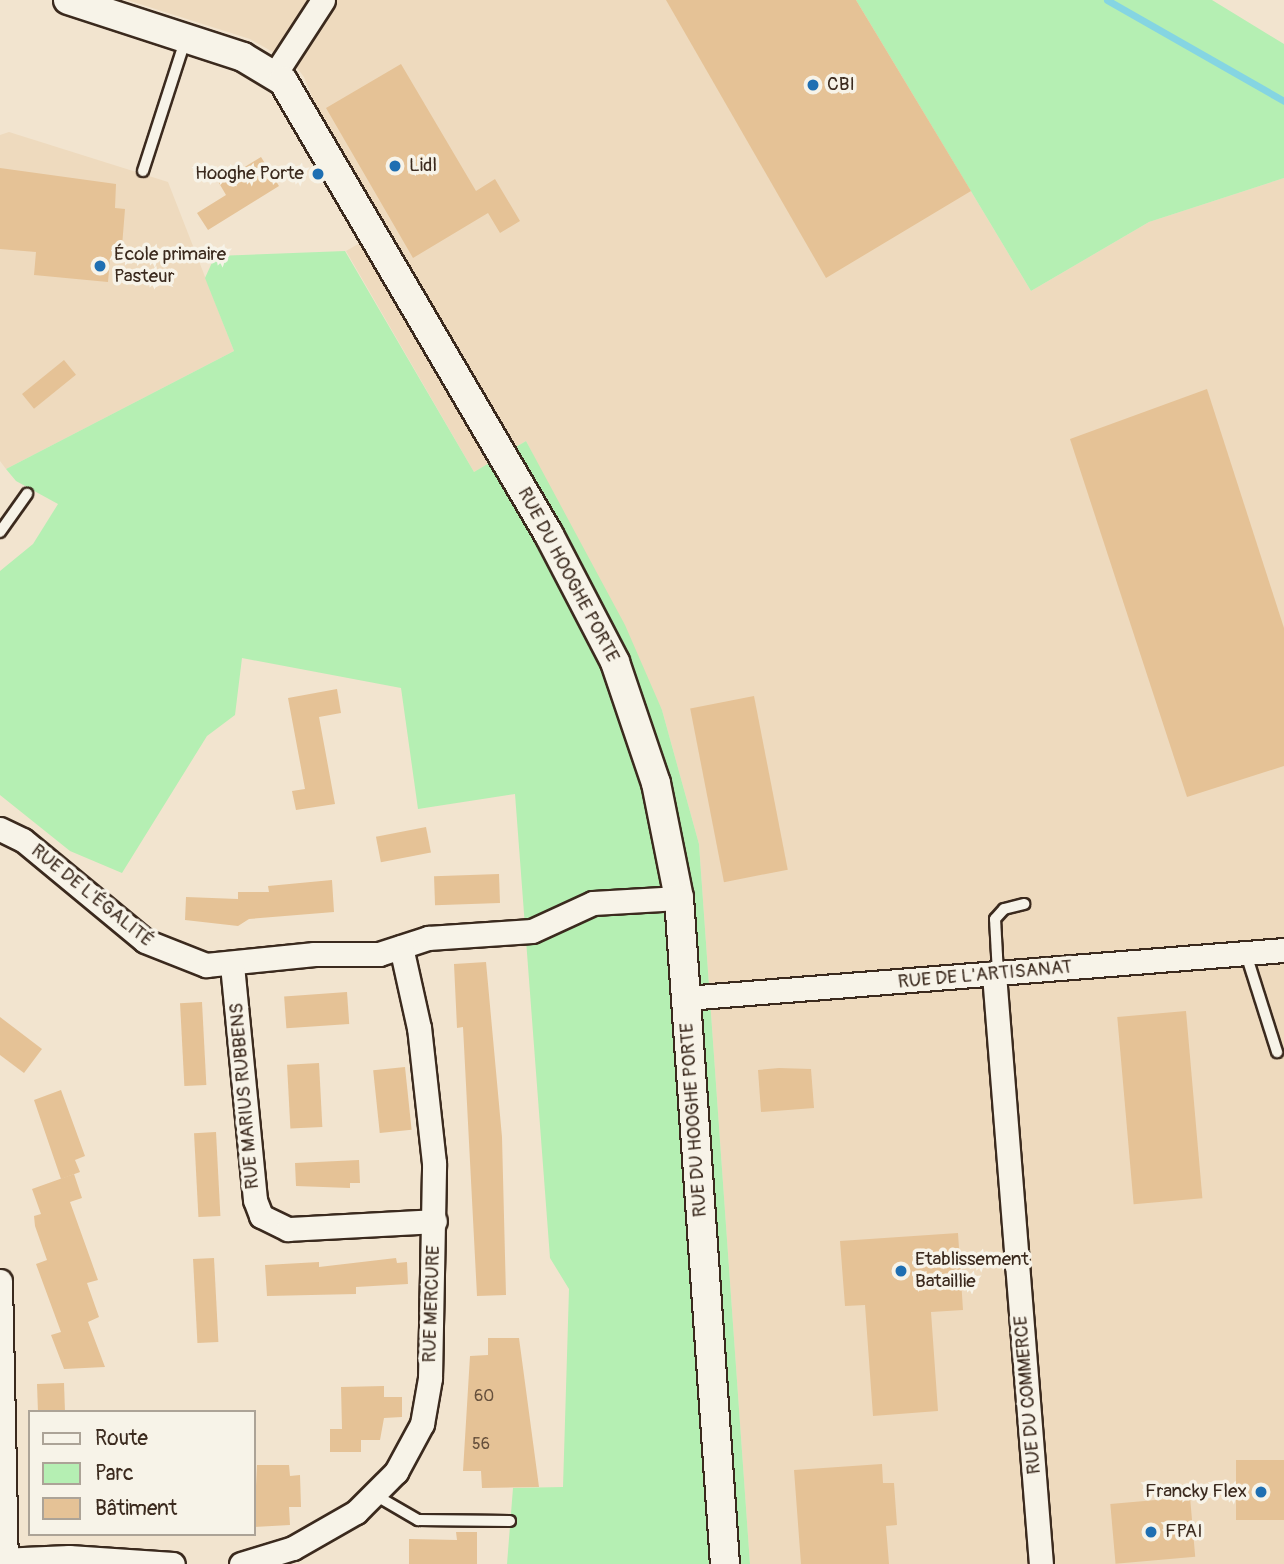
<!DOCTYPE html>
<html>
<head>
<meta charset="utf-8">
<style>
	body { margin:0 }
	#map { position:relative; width:1284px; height:1564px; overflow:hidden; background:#f2e4cf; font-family:Pangolin,sans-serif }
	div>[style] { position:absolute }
	.built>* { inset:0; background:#eedabe }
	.green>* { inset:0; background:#b5efb3 }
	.stream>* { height:7px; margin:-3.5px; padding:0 3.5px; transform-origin:3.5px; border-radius:3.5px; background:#85d5e2 }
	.building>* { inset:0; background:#e5c296; transform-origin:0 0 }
	.roads { filter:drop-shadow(2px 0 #3b2a1e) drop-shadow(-2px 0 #3b2a1e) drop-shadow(0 2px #3b2a1e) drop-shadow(0 -2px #3b2a1e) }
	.service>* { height:10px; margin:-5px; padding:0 5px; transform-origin:5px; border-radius:5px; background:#f7f3e8 }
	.minor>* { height:23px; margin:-11.5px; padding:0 11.5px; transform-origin:11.5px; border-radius:11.5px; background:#f7f3e8 }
	.tertiary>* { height:28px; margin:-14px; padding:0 14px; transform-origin:14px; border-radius:14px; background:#f7f3e8 }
	.dots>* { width:19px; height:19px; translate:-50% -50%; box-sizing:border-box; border:4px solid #f7f3e8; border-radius:50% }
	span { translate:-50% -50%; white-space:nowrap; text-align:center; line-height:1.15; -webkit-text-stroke:7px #f7f3e8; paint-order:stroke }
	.number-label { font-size:16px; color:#66503c }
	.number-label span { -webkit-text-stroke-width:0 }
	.poi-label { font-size:19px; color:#3b2a1e }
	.left { translate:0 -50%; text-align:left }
	.right { translate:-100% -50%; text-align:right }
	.street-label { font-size:19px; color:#3b2a1e }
	.legend { position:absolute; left:28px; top:1410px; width:228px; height:126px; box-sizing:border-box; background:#f7f3e8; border:2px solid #aca397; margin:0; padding:9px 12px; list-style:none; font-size:21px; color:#3b2a1e }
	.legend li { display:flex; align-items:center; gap:14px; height:35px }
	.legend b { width:35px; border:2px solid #aca397 }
</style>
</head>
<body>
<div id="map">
	<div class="built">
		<div style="clip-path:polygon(127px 0,856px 0,1031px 291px,1149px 222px,1284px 178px,1284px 1564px,750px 1564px,699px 844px,662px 710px,526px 441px,474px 472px,346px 251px,384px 229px,320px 116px,304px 77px,294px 64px,250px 39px)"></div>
		<div style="clip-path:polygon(9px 132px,168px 182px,234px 351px,6px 469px,0 461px,0 135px)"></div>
	</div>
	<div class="green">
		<div style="clip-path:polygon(856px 0,1212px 0,1284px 44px,1284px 178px,1149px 222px,1031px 291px)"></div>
		<div style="clip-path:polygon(345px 251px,474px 472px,526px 441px,625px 625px,662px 710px,699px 844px,750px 1564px,507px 1564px,513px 1488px,563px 1487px,569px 1289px,550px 1258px,515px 794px,418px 809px,401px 688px,242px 658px,235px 715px,207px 736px,122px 873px,70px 851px,0 795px,0 571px,33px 544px,58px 504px,16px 481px,6px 469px,234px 351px,205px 278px,215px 256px)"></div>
	</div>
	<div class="stream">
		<div style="left:1107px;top:0;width:204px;rotate:29.7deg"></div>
	</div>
	<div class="building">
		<div style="clip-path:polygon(666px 0,856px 0,971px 191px,826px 278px)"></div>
		<div style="clip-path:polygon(401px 64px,476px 191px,495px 179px,520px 221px,500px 233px,488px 213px,413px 258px,326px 108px)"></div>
		<div style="clip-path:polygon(261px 157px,279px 186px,208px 230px,197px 213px,226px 195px,219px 183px)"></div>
		<div style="clip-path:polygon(0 168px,116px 184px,115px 208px,125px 209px,121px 259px,110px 259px,108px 282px,34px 275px,36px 252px,0 249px)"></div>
		<div style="left:64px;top:360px;width:19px;height:54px;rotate:51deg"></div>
		<div style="clip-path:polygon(1207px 389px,1284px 628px,1284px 766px,1187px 797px,1070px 439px)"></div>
		<div style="clip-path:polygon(337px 689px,341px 713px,319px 717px,335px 804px,296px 810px,292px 791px,305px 789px,288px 698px)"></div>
		<div style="left:754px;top:696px;width:177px;height:65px;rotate:79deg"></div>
		<div style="left:426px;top:827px;width:26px;height:51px;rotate:79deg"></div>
		<div style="left:499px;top:874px;width:29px;height:65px;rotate:88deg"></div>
		<div style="clip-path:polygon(332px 880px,334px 912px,249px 919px,238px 926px,185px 920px,186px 897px,238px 899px,238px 892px,269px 892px,268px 886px)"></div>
		<div style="clip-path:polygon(486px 962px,502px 1137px,506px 1295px,477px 1296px,463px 1027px,457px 1028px,454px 964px)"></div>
		<div style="left:347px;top:992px;width:32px;height:63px;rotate:86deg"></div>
		<div style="left:202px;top:1002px;width:83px;height:22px;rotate:87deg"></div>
		<div style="left:1186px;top:1011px;width:188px;height:69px;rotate:85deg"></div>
		<div style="clip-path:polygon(0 1017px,42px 1049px,24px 1073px,0 1055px)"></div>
		<div style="left:319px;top:1063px;width:64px;height:32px;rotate:87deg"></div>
		<div style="left:405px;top:1067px;width:63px;height:32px;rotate:84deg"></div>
		<div style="clip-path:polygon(779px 1068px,811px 1069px,814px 1108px,761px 1112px,758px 1070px)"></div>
		<div style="clip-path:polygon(61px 1090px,85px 1156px,75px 1160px,80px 1172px,61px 1179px,34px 1100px)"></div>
		<div style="left:216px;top:1132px;width:84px;height:22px;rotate:87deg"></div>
		<div style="clip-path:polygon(359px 1160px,360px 1183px,350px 1183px,350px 1188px,296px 1186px,295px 1163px)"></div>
		<div style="clip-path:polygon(74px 1174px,82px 1198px,70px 1202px,98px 1280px,87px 1283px,99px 1317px,88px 1322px,105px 1367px,64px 1369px,51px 1335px,61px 1332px,36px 1264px,47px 1260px,35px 1226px,34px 1216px,41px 1214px,32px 1189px)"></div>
		<div style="clip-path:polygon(958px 1233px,963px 1310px,931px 1312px,938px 1411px,873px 1416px,865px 1305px,845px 1306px,840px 1241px)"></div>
		<div style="left:214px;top:1258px;width:84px;height:21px;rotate:87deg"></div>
		<div style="clip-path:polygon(396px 1258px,397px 1263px,407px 1262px,408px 1284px,356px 1287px,356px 1294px,267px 1296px,265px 1265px,319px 1262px,319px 1267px)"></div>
		<div style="clip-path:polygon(488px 1338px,519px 1338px,539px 1487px,482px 1488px,481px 1471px,463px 1471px,470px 1356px,488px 1355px)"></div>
		<div style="left:64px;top:1383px;width:29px;height:27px;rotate:88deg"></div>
		<div style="clip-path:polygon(384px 1386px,384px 1397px,402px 1397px,402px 1417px,384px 1418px,380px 1440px,361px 1440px,361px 1452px,330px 1452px,330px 1429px,342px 1429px,341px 1387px)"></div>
		<div style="left:1284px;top:1460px;width:60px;height:48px;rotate:90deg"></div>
		<div style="clip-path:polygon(882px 1464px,883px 1483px,894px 1483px,897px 1525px,886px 1526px,889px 1564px,801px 1564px,794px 1470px)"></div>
		<div style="clip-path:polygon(257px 1465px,289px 1465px,290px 1476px,300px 1475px,301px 1507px,289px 1507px,290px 1525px,254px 1527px)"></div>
		<div style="left:1190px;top:1497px;width:60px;height:80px;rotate:85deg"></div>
		<div style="clip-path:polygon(456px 1532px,477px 1532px,477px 1564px,409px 1564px,409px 1539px,457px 1540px)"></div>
	</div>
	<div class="roads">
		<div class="service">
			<div style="left:143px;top:171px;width:137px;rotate:-72.1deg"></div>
			<div style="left:0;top:532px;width:47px;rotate:-54.6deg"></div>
			<div style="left:1246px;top:954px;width:103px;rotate:72.4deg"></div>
			<div style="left:998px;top:974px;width:55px;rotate:-93.1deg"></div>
			<div style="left:995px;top:919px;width:13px;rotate:-48deg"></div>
			<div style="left:1004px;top:909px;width:21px;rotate:-14deg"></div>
			<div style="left:375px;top:1495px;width:50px;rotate:30.2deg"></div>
			<div style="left:418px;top:1520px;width:92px;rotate:0.6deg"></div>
		</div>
		<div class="minor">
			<div style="left:275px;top:74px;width:88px;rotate:-57deg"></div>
			<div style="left:0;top:829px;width:25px;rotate:26deg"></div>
			<div style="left:23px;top:840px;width:158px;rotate:39.6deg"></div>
			<div style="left:145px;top:941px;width:66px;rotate:21.5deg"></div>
			<div style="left:206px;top:965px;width:109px;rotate:-5.8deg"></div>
			<div style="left:314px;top:954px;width:65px"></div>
			<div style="left:379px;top:954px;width:52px;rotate:-18.1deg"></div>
			<div style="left:428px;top:938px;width:104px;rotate:-3.9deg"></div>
			<div style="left:532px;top:931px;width:67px;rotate:-24.7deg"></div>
			<div style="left:593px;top:903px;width:86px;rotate:-3.3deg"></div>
			<div style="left:232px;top:965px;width:236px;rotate:84.4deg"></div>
			<div style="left:255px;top:1200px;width:17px;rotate:69deg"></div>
			<div style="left:261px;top:1216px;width:30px;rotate:26deg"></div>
			<div style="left:288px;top:1229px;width:147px;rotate:-3.1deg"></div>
			<div style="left:994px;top:974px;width:592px;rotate:85.45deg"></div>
			<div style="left:686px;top:998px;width:600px;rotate:-4.59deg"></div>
			<div style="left:0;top:1281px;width:278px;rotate:88.8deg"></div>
			<div style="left:0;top:1560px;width:69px;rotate:-2.5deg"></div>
			<div style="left:69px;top:1557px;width:104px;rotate:3.9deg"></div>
			<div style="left:241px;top:1564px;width:54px;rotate:-17.1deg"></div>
			<div style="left:293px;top:1548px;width:73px;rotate:-29.7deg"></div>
			<div style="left:356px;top:1512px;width:57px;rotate:-45deg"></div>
			<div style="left:396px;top:1472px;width:55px;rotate:-61.6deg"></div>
			<div style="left:422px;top:1424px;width:47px;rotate:-80.1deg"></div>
			<div style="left:430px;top:1378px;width:215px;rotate:-88.9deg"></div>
			<div style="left:434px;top:1163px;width:136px;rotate:-96.3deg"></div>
			<div style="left:419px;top:1028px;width:83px;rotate:-102.5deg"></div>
		</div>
		<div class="tertiary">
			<div style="left:68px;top:0;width:184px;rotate:18deg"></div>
			<div style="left:243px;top:57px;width:47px;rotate:31deg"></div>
			<div style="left:283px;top:81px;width:526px;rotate:59.63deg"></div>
			<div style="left:549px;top:535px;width:143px;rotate:62.5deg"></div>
			<div style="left:615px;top:662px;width:128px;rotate:71.3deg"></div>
			<div style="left:656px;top:783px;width:117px;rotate:78.7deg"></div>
			<div style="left:679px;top:898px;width:668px;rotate:86.05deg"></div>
		</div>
	</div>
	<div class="dots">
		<div style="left:813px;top:85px;background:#1f6fb2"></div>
		<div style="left:395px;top:166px;background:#1f6fb2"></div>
		<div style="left:318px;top:174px;background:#1f6fb2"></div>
		<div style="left:100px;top:266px;background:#1f6fb2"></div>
		<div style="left:901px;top:1271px;background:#1f6fb2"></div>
		<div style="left:1261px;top:1492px;background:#1f6fb2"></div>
		<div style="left:1151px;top:1532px;background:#1f6fb2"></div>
	</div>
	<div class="number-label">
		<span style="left:484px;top:1396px">60</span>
		<span style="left:481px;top:1444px">56</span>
	</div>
	<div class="poi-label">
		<span class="left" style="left:827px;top:85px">CBI</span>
		<span class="left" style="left:409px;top:166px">Lidl</span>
		<span class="right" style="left:304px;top:174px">Hooghe Porte</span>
		<span class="left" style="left:114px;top:266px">École primaire<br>Pasteur</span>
		<span class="left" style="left:915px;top:1271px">Etablissement<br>Bataillie</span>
		<span class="right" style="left:1247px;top:1492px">Francky Flex</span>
		<span class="left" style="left:1165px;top:1532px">FPAI</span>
	</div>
	<div class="street-label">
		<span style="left:568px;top:575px;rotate:62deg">RUE DU HOOGHE PORTE</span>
		<span style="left:92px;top:896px;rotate:39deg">RUE DE L'ÉGALITÉ</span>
		<span style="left:985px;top:975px;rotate:-5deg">RUE DE L'ARTISANAT</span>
		<span style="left:245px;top:1096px;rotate:-95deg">RUE MARIUS RUBBENS</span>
		<span style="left:694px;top:1120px;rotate:-94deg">RUE DU HOOGHE PORTE</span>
		<span style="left:432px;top:1304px;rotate:-88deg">RUE MERCURE</span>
		<span style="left:1028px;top:1395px;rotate:-95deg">RUE DU COMMERCE</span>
	</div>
	<ul class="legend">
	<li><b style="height:9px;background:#f7f3e8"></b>Route</li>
	<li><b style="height:19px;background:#b5efb3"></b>Parc</li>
	<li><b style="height:19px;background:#e5c296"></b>Bâtiment</li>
	</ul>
</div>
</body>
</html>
